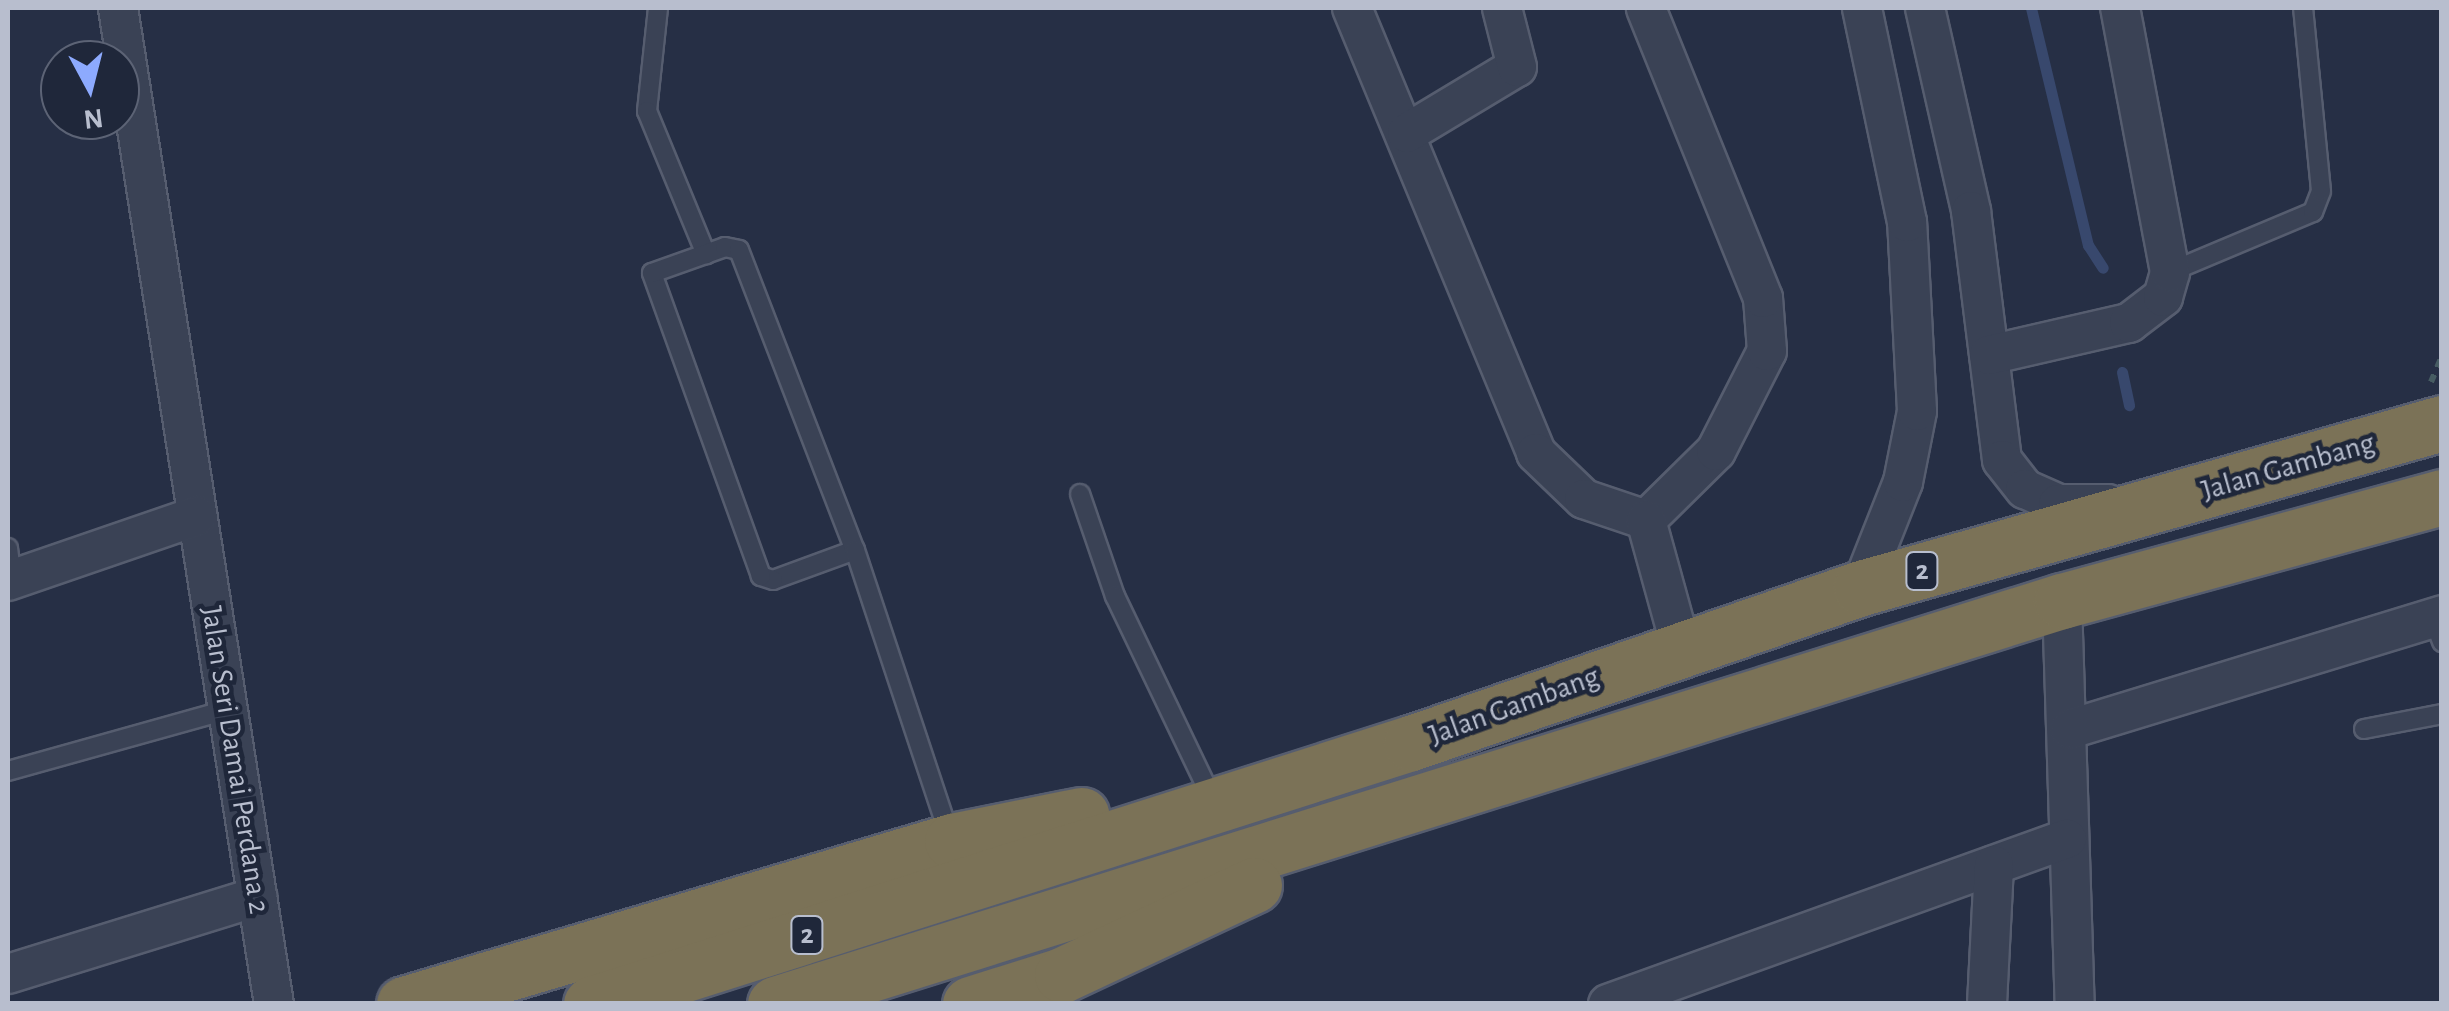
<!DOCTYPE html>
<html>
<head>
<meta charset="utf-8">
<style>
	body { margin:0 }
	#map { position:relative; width:2449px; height:1011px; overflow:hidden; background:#262f45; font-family:"Alegreya Sans",sans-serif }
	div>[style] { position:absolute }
	.stream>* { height:11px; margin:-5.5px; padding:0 5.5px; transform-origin:5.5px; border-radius:5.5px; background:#38486d }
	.path>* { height:6px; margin-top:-3px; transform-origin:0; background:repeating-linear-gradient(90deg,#465c62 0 8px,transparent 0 16px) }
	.roads { filter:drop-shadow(2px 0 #565d6f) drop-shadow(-2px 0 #565d6f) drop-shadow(0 2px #565d6f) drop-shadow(0 -2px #565d6f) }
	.lane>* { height:18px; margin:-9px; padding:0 9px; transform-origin:9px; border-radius:9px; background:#3a4255 }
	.street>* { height:38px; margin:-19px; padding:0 19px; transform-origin:19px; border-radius:19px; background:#3a4255 }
	.highway>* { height:55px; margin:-27.5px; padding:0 27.5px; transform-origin:27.5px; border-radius:27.5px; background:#7b7257 }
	span { translate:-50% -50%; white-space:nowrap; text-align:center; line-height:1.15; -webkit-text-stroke:9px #1f273a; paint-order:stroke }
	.shield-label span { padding:2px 8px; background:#1f273a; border:2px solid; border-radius:8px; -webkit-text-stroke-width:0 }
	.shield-label { font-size:28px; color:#b8bece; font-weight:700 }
	.street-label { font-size:30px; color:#b8bece }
	.frame { position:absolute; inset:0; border:10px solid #b8bece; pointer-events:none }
	.north { position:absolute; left:40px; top:40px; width:100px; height:100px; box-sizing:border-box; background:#1f273a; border:2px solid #5c6375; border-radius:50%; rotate:173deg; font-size:28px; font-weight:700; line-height:40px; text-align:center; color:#b8bece }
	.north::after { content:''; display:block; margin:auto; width:35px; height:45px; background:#8daafe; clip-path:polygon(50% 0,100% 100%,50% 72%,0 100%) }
</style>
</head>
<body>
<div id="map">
	<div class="stream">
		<div style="left:2031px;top:8px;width:244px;rotate:76.5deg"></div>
		<div style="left:2088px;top:245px;width:27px;rotate:57deg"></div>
		<div style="left:2122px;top:372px;width:34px;rotate:78deg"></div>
	</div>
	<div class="path">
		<div style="left:2431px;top:382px;width:28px;rotate:-67deg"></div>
	</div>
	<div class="roads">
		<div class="lane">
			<div style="left:658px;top:8px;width:104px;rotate:96.1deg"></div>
			<div style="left:647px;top:111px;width:155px;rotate:67.6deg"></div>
			<div style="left:2170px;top:272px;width:155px;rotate:-22.8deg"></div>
			<div style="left:2313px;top:212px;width:22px;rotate:-69deg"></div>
			<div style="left:2321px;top:191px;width:184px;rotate:-95.6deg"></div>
			<div style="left:1080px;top:494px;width:108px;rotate:71.1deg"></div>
			<div style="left:1115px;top:596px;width:213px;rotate:64.4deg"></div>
			<div style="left:8px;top:548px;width:31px;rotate:83deg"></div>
			<div style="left:855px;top:550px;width:87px;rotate:159.9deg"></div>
			<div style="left:773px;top:580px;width:13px;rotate:-162deg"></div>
			<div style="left:761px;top:576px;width:322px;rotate:-109.8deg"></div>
			<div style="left:652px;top:273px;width:77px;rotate:-19.6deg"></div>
			<div style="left:725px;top:247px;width:14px;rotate:12deg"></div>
			<div style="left:739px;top:250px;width:322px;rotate:68.9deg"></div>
			<div style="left:855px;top:550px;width:299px;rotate:71.7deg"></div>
			<div style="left:2433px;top:618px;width:26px;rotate:69deg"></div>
			<div style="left:2364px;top:729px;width:79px;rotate:-10.9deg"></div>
			<div style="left:8px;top:771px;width:227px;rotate:-15.6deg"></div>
		</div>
		<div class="street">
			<div style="left:118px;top:8px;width:1008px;rotate:81.1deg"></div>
			<div style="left:1352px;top:8px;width:482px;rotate:67.5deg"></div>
			<div style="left:1536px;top:453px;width:66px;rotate:43.8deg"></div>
			<div style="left:1584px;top:499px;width:65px;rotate:18.7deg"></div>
			<div style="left:1646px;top:520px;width:98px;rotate:-44.6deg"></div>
			<div style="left:1716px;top:451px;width:112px;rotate:-63deg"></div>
			<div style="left:1767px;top:351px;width:53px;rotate:-94.3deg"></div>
			<div style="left:1763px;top:298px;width:313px;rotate:-112deg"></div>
			<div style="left:1925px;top:8px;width:208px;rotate:77.2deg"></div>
			<div style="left:1971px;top:211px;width:251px;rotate:82.9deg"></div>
			<div style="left:2002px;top:460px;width:37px;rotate:52deg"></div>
			<div style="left:2025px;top:489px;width:36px;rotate:24deg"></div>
			<div style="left:2058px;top:504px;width:50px"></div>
			<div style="left:1407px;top:133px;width:128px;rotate:-31deg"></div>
			<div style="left:1517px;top:67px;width:61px;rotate:-104.3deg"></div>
			<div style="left:1989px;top:355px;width:144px;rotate:-12.9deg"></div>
			<div style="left:2129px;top:323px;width:43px;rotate:-37.4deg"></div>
			<div style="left:2163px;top:297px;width:26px;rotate:-74deg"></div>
			<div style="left:2170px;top:272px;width:269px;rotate:-100.7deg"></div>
			<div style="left:1646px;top:520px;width:132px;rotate:74.6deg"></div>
			<div style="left:8px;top:581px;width:200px;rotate:-19deg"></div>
			<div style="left:1861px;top:588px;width:114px;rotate:-68.4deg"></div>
			<div style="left:1903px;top:482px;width:72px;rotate:-78.8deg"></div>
			<div style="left:1917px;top:411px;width:189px;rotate:-93deg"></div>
			<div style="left:1907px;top:222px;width:219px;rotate:-101.9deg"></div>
			<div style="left:2062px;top:601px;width:403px;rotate:88.2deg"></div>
			<div style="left:2070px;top:729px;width:389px;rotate:-17deg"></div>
			<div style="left:8px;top:974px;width:261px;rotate:-17.2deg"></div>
			<div style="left:1608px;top:1004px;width:488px;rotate:-19.8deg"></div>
			<div style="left:1987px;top:1004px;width:139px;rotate:-87.1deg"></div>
		</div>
		<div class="highway">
			<div style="left:404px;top:1004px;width:572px;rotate:-16.56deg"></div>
			<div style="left:952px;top:841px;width:132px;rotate:-11.4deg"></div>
			<div style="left:591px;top:1004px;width:861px;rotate:-17.66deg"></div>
			<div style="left:1411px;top:743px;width:476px;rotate:-19deg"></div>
			<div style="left:1861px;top:588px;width:604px;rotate:-15.85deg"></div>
			<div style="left:775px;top:1004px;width:1349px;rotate:-17.39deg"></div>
			<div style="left:2062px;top:601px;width:394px;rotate:-15.3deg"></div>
			<div style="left:970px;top:1004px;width:96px;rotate:-17.5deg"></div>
			<div style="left:1062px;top:975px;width:212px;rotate:-25.1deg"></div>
		</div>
	</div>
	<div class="shield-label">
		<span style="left:1922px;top:571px">2</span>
		<span style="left:807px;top:935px">2</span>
	</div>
	<div class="street-label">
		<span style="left:2288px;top:467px;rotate:-16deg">Jalan Gambang</span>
		<span style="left:1514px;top:706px;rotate:-20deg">Jalan Gambang</span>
		<span style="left:235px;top:760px;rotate:81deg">Jalan Seri Damai Perdana 2</span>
	</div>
	<div class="frame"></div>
	<div class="north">N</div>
</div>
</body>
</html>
